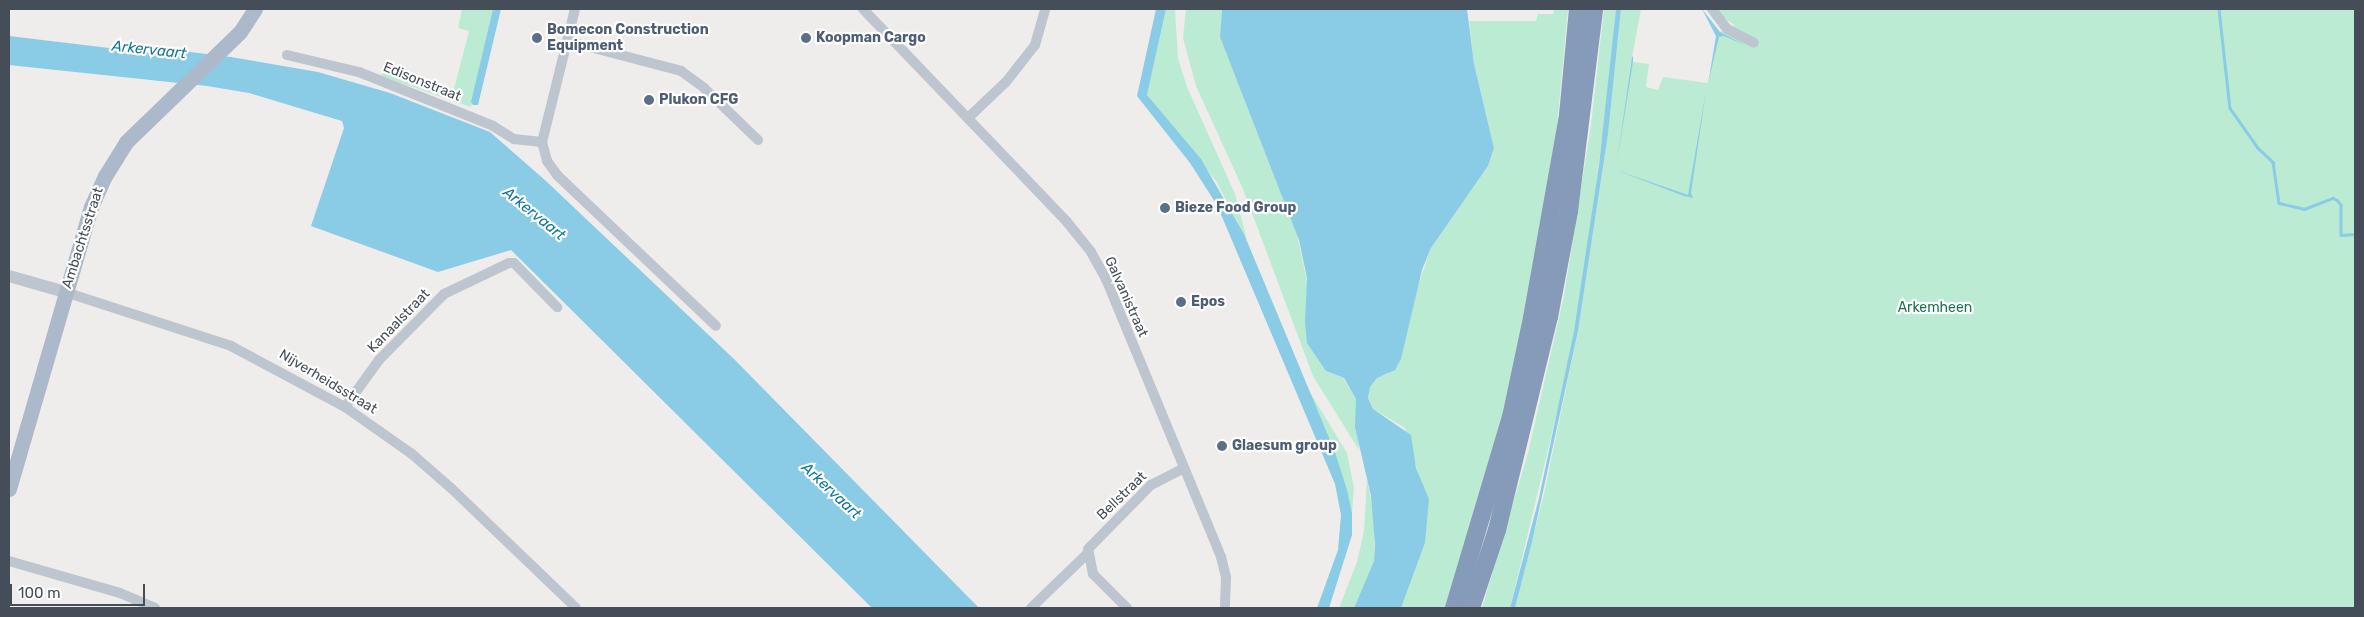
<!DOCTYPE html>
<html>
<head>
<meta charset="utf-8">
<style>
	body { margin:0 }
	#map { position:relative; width:2364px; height:617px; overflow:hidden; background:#efecec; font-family:Rubik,sans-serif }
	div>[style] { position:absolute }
	.green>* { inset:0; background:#bbebd2 }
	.water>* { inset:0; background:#8acce6 }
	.stream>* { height:2.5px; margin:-1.25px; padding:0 1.25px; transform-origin:1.25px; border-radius:1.25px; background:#8acce6 }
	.minor>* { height:10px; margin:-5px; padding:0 5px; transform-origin:5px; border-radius:5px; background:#bdc5ce }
	.tertiary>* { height:12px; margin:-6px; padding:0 6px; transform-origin:6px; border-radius:6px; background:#bdc5ce }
	.primary>* { height:15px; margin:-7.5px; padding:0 7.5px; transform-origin:7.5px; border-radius:7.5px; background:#acb9ca }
	.motorway>* { height:18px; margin:-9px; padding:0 9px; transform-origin:9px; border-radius:9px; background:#869ab9 }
	.dots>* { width:14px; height:14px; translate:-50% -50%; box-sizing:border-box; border:2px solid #fff; border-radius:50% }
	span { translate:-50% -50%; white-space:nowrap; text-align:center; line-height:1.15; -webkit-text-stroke:4.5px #fff; paint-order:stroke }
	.service-label { font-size:14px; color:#4e5e75; font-weight:700 }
	.left { translate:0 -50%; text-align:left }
	.street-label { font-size:14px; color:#454e58 }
	.park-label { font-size:14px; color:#1b744f }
	.water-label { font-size:15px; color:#13759d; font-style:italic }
	.frame { position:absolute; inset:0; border:10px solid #454e58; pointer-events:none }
	.scale { position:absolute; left:10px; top:584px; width:135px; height:22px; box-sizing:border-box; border:2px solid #454e58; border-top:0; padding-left:6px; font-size:15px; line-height:18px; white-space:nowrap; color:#454e58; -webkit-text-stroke:4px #fff; paint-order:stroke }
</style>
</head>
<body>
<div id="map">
	<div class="green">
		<div style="clip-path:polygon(462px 9px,493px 9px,471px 107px,381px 76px,384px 68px,454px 89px,469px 31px,458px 28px)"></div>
		<div style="clip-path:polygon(1166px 9px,1175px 9px,1178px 58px,1187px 87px,1235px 194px,1247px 240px,1216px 181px,1147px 95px)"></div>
		<div style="clip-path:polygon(1186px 9px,1222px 9px,1220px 37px,1295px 225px,1326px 371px,1343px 378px,1356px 399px,1359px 450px,1313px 376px,1243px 189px,1196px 86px,1183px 38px)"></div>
		<div style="clip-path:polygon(1554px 9px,1568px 9px,1553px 169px,1526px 322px,1477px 517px,1448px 608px,1401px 608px,1425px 543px,1420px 480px,1405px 428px,1373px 409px,1368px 398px,1370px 387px,1378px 377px,1388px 374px,1431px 248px,1488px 166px,1494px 148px,1474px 64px,1469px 21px,1536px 21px,1538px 14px,1553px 14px)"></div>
		<div style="clip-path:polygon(1604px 9px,1616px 9px,1608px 93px,1584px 276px,1566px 375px,1510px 608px,1482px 608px,1528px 453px,1564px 296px,1591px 125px)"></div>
		<div style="clip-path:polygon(1621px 9px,1641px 9px,1628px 79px,1633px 62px,1649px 64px,1646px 87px,1658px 90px,1663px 77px,1708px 83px,1720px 31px,1729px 34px,1734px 25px,1722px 16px,1719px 9px,2355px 9px,2355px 608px,1515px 608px,1544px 494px,1578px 331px,1608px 134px)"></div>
		<div style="clip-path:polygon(1308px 389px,1347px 453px,1354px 488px,1352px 513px,1335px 452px)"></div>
		<div style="clip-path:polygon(1367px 479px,1375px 522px,1374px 561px,1354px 608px,1339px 608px,1357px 562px,1364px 531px)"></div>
	</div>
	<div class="water">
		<div style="clip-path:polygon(493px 9px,501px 9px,478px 105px,473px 105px,471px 102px)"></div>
		<div style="clip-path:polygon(1156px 9px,1166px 9px,1147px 95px,1201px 159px,1244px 234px,1335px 452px,1347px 490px,1352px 513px,1352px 535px,1329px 608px,1317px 608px,1338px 550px,1341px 515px,1335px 484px,1217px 205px,1190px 163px,1137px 96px)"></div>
		<div style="clip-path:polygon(1222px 9px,1467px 9px,1474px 64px,1494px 148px,1488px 166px,1431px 248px,1422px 270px,1401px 359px,1395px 370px,1377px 378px,1370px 387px,1368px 398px,1373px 409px,1411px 435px,1416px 468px,1429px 499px,1425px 543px,1401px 608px,1354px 608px,1374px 561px,1375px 544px,1371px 496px,1355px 427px,1356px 399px,1344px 378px,1326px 371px,1307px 343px,1305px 323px,1307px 278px,1299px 240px,1220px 37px)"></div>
		<div style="clip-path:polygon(1616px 9px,1621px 9px,1608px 134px,1578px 331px,1532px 542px,1515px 608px,1510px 608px,1539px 498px,1574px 331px,1599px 165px)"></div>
		<div style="clip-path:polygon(1702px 9px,1720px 32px,1747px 46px,1724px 36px,1719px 37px,1708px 84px,1716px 36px)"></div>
		<div style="clip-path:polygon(9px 36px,176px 56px,182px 51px,231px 57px,318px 72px,390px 93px,490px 132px,546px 181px,734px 359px,979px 608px,872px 608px,511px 250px,438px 272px,311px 226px,344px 128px,342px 121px,249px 93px,207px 86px,9px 65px)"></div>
		<div style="clip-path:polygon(1633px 56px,1633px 62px,1617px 162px,1632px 57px)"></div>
		<div style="clip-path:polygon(1706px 91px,1691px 193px,1693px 198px,1684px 196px,1616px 170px,1688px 195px)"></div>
	</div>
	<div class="stream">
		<div style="left:2219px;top:9px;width:100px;rotate:83.7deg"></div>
		<div style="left:2230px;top:108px;width:49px;rotate:55deg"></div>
		<div style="left:2258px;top:148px;width:21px;rotate:43deg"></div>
		<div style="left:2273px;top:162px;width:41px;rotate:81.7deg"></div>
		<div style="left:2279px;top:203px;width:26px;rotate:13deg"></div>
		<div style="left:2304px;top:209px;width:31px;rotate:-21deg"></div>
		<div style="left:2333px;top:198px;width:4px;rotate:27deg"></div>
		<div style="left:2337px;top:200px;width:6px;rotate:51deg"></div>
		<div style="left:2341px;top:205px;width:30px;rotate:90deg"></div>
		<div style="left:2341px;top:235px;width:14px;rotate:-4deg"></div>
	</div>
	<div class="minor">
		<div style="left:575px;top:9px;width:137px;rotate:103.9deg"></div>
		<div style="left:542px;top:142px;width:20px;rotate:75deg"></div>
		<div style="left:547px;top:161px;width:17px;rotate:54deg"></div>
		<div style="left:557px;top:175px;width:219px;rotate:43.5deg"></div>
		<div style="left:863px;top:9px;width:295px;rotate:46.2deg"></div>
		<div style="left:1067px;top:222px;width:38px;rotate:51deg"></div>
		<div style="left:1091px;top:252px;width:31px;rotate:61deg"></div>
		<div style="left:1106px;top:279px;width:301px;rotate:67.5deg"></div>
		<div style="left:1221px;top:557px;width:21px;rotate:76deg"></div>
		<div style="left:1226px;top:577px;width:31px;rotate:92deg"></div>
		<div style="left:1712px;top:9px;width:25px;rotate:53deg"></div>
		<div style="left:1727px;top:29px;width:30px;rotate:27deg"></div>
		<div style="left:567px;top:41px;width:118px;rotate:14.7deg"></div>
		<div style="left:681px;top:71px;width:29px;rotate:36deg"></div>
		<div style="left:704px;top:88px;width:75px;rotate:43.9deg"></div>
		<div style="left:287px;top:55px;width:74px;rotate:13.3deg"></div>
		<div style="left:359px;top:72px;width:144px;rotate:21.9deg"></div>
		<div style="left:493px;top:126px;width:25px;rotate:32deg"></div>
		<div style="left:514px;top:139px;width:28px;rotate:6deg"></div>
		<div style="left:968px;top:118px;width:52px;rotate:-43.5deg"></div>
		<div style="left:1006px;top:82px;width:47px;rotate:-51.9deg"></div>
		<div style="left:1035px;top:45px;width:37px;rotate:-74deg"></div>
		<div style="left:65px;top:292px;width:175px;rotate:18deg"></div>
		<div style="left:231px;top:346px;width:129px;rotate:28.2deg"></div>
		<div style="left:345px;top:407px;width:82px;rotate:35deg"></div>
		<div style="left:412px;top:454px;width:52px;rotate:41.1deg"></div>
		<div style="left:451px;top:488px;width:173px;rotate:43.8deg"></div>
		<div style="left:345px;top:407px;width:58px;rotate:-54.1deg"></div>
		<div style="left:379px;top:360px;width:93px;rotate:-45.4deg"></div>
		<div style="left:444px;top:294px;width:72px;rotate:-25.5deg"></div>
		<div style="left:509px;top:263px;width:5px"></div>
		<div style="left:514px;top:263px;width:62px;rotate:45.7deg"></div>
		<div style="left:9px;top:561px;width:116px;rotate:16.1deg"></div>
		<div style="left:120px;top:593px;width:38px;rotate:23deg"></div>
		<div style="left:1031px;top:608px;width:79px;rotate:-44deg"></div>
		<div style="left:1127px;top:608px;width:48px;rotate:-135deg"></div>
		<div style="left:1093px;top:574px;width:25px;rotate:-101deg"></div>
		<div style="left:1088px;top:549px;width:90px;rotate:-45.5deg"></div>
		<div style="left:1151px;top:485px;width:36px;rotate:-27deg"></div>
	</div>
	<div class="tertiary">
		<div style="left:9px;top:276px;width:58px;rotate:15.9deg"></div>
	</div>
	<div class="primary">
		<div style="left:9px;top:489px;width:294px;rotate:-73.8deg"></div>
		<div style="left:91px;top:207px;width:34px;rotate:-66deg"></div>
		<div style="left:105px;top:176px;width:40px;rotate:-58deg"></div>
		<div style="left:126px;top:142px;width:158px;rotate:-44deg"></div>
		<div style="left:240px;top:32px;width:27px;rotate:-57deg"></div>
	</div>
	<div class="motorway">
		<div style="left:1454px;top:608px;width:199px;rotate:-73.4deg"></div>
		<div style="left:1511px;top:417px;width:101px;rotate:-78deg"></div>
		<div style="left:1532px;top:318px;width:206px;rotate:-79.9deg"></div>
		<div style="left:1568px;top:115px;width:106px;rotate:-84.6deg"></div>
		<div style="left:1471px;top:608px;width:82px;rotate:-71.6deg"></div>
		<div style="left:1497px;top:530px;width:219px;rotate:-76.3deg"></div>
		<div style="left:1549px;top:317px;width:108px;rotate:-79.3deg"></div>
		<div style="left:1569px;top:211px;width:204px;rotate:-82.9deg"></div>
	</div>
	<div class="dots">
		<div style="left:537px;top:38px;background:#5c6f8a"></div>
		<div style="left:806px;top:38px;background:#5c6f8a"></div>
		<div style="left:649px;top:100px;background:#5c6f8a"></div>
		<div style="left:1165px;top:208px;background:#5c6f8a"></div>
		<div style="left:1181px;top:302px;background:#5c6f8a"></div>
		<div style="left:1222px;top:446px;background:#5c6f8a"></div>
	</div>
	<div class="service-label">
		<span class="left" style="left:547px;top:38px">Bomecon Construction<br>Equipment</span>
		<span class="left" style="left:816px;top:38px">Koopman Cargo</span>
		<span class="left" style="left:659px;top:100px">Plukon CFG</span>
		<span class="left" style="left:1175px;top:208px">Bieze Food Group</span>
		<span class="left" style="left:1191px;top:302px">Epos</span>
		<span class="left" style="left:1232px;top:446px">Glaesum group</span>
	</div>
	<div class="street-label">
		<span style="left:422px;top:82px;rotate:22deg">Edisonstraat</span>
		<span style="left:83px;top:238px;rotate:-72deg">Ambachtsstraat</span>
		<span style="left:1126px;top:297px;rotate:66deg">Galvanistraat</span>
		<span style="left:399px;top:321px;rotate:-46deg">Kanaalstraat</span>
		<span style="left:328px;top:382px;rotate:31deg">Nijverheidsstraat</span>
		<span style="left:1122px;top:496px;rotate:-44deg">Bellstraat</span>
	</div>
	<div class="park-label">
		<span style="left:1935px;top:308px">Arkemheen</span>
	</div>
	<div class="water-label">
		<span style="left:149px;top:50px;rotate:6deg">Arkervaart</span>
		<span style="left:534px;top:214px;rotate:39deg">Arkervaart</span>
		<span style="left:831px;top:491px;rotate:43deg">Arkervaart</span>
	</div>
	<div class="frame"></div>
	<div class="scale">100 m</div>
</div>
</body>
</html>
